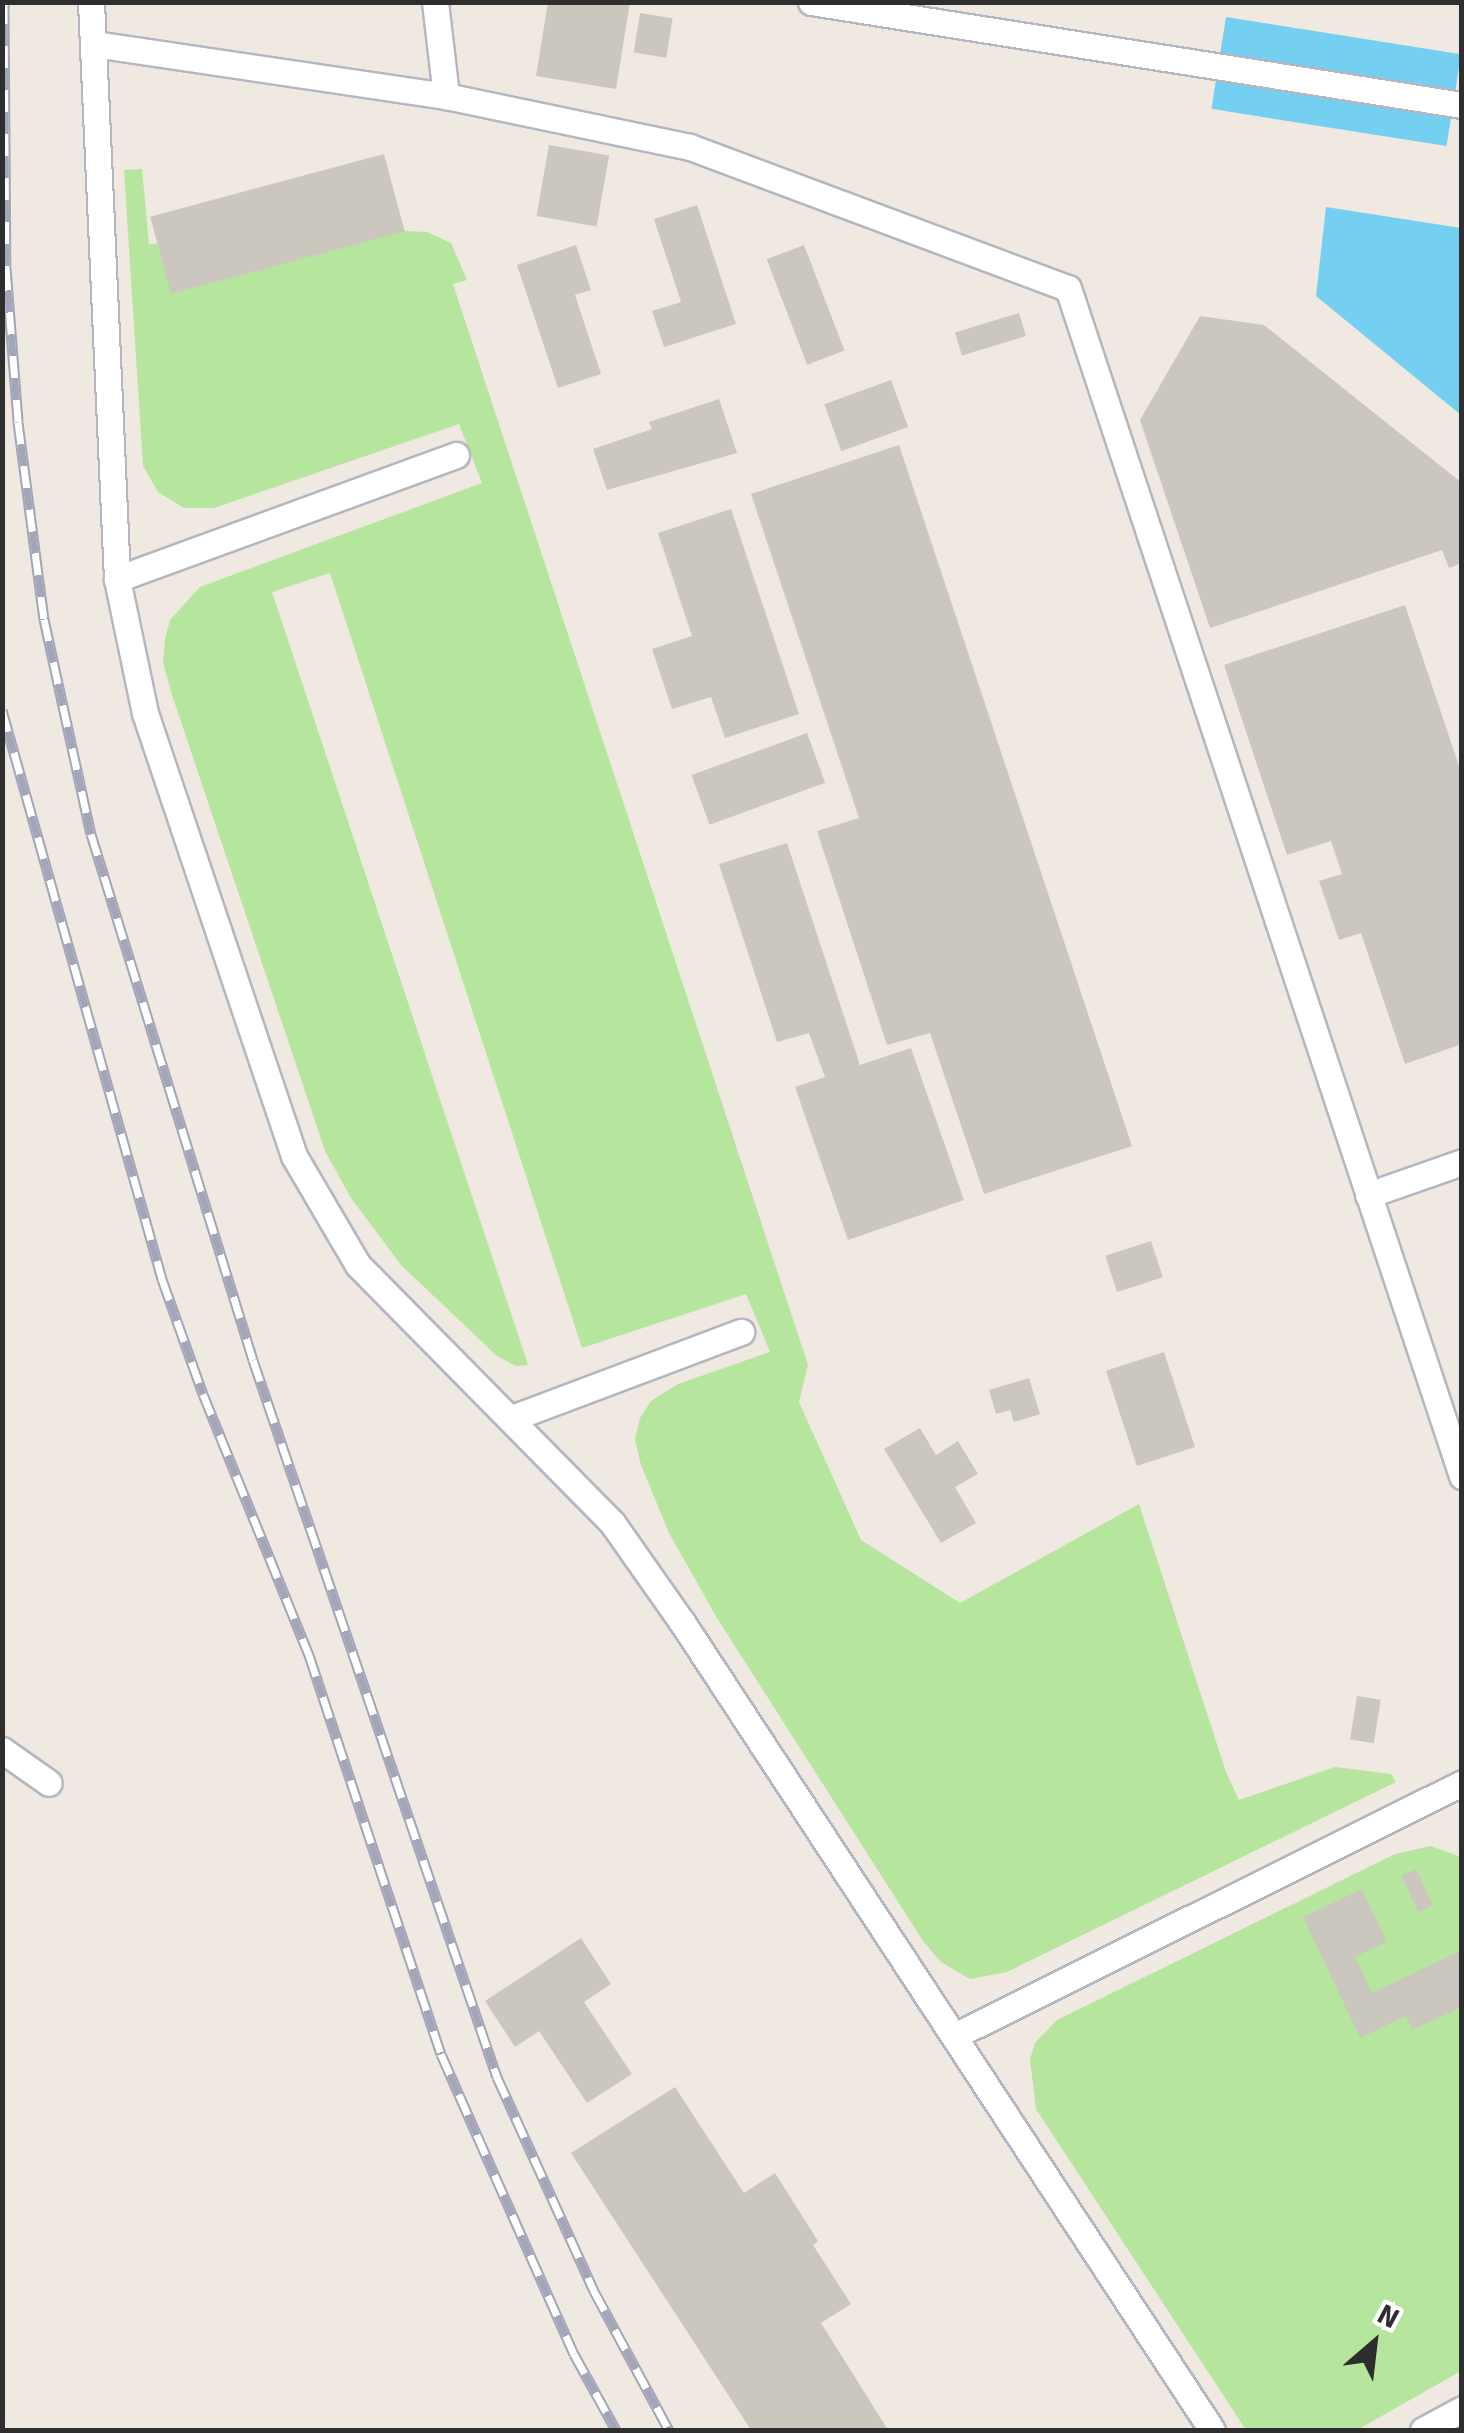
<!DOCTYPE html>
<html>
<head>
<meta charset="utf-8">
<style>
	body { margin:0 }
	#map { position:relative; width:1464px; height:2433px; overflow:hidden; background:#efe9e1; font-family:Signika,sans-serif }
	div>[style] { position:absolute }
	.green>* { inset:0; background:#b6e59e }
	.water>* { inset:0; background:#75cff0; transform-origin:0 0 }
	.building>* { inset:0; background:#cbc7bf; transform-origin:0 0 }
	.roads { filter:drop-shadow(2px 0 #b4b7c1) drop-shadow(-2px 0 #b4b7c1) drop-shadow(0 2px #b4b7c1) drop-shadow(0 -2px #b4b7c1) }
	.service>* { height:25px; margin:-12.5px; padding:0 12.5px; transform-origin:12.5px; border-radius:12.5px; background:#fff }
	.rail>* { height:11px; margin-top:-5.5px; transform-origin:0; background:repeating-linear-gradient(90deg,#fff 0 22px,#a3a6b8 0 44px); box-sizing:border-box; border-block:2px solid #a3a6b8 }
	span { translate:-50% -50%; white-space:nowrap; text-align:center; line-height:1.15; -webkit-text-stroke:9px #fff; paint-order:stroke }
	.frame { position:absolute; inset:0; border:5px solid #2e2e2e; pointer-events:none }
	.north { position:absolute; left:1324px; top:2293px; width:100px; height:100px; -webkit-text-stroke:8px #fff; paint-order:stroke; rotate:28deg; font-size:28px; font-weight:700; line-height:40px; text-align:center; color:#2e2e2e }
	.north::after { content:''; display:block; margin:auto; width:35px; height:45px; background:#2e2e2e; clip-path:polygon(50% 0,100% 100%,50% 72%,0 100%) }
</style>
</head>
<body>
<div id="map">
	<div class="green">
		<div style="clip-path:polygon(142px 169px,149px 244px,404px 231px,427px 232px,451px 243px,467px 280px,453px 284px,808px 1365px,799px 1402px,861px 1540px,960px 1603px,1139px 1504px,1226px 1772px,1239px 1800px,1335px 1767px,1391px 1774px,1396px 1782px,1007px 1972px,970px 1979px,941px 1962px,923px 1941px,717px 1618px,669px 1533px,641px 1465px,635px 1439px,640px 1418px,651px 1401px,678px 1384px,770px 1352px,746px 1294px,582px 1348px,330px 573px,272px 592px,528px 1365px,516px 1366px,497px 1356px,401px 1265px,351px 1198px,325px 1151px,171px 692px,163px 662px,165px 639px,170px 620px,200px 587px,482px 483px,459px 424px,214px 508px,184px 508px,158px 492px,143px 466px,124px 170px)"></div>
		<div style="clip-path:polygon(1431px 1846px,1461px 1857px,1461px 2371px,1357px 2430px,1246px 2430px,1036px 2109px,1030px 2059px,1035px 2043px,1057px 2020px,1395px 1854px)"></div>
	</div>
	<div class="water">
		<div style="left:1226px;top:17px;width:238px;height:93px;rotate:9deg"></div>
		<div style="clip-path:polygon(1326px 207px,1461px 228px,1461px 415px,1316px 296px)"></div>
	</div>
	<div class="building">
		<div style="clip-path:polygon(548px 2px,630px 2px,616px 89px,536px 76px)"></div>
		<div style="left:640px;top:13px;width:33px;height:40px;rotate:9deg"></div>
		<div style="left:549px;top:145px;width:61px;height:72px;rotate:10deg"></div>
		<div style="left:384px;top:154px;width:80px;height:242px;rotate:75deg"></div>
		<div style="clip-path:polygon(697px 205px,736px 324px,664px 347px,652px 311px,681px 302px,654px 219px)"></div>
		<div style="clip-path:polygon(576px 245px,591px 290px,575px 295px,601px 374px,558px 388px,517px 265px)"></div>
		<div style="left:804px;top:245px;width:113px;height:40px;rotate:69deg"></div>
		<div style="left:1019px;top:313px;width:24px;height:67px;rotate:73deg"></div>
		<div style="clip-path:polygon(1200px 316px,1264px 325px,1462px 483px,1462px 563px,1449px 568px,1442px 550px,1210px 628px,1140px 420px)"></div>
		<div style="left:891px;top:380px;width:50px;height:71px;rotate:70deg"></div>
		<div style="clip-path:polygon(719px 399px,737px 453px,607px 490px,593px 449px,652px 429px,649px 422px)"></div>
		<div style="clip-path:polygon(899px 445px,1132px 1146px,984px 1194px,930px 1033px,887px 1045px,817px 831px,859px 818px,751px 494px)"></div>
		<div style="clip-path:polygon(731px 509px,799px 714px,725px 738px,711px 697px,672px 709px,652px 649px,692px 636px,658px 533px)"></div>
		<div style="clip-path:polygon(1405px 605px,1462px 775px,1462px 1044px,1405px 1064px,1361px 933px,1339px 940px,1319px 881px,1342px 874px,1331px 841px,1287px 855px,1224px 665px)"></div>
		<div style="left:807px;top:733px;width:53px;height:123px;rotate:70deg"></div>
		<div style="clip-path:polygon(787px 843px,860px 1065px,911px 1048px,964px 1200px,848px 1240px,795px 1087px,825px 1077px,809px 1033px,777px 1042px,719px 864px)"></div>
		<div style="left:1151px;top:1241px;width:38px;height:48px;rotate:72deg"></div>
		<div style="left:1164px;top:1352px;width:100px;height:61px;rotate:72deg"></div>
		<div style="clip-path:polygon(1029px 1378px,1040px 1414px,1014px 1422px,1010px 1410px,996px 1414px,989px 1390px)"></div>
		<div style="clip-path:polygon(920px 1428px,936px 1455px,958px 1441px,978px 1474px,955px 1487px,976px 1523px,941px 1543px,884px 1449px)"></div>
		<div style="left:1357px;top:1696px;width:24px;height:44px;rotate:9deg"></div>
		<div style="left:1416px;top:1869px;width:40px;height:16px;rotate:65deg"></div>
		<div style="clip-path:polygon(1362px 1889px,1387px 1942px,1355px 1957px,1372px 1993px,1462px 1950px,1462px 2007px,1412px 2030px,1406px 2016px,1360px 2038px,1303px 1917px)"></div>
		<div style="clip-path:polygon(581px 1938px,611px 1984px,584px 2002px,632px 2074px,587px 2103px,539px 2031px,515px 2047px,485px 2001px)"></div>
		<div style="clip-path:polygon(675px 2087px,744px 2193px,775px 2173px,818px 2241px,813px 2245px,851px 2304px,821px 2323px,888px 2430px,751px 2430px,571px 2153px)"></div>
	</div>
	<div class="roads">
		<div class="service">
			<div style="left:91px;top:2px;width:578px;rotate:87.42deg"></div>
			<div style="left:117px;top:579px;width:137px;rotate:78.2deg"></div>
			<div style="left:145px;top:713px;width:467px;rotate:71.4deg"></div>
			<div style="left:294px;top:1156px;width:126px;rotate:59.6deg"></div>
			<div style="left:358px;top:1265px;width:363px;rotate:45.4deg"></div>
			<div style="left:613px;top:1524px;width:120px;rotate:54.9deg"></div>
			<div style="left:682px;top:1622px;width:966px;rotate:56.74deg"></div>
			<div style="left:435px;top:2px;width:95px;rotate:83.3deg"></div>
			<div style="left:811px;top:2px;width:659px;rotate:8.99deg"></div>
			<div style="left:94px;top:44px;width:356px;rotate:8.4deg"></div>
			<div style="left:446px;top:96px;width:249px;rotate:11.8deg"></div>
			<div style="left:690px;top:147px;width:403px;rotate:20.5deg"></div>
			<div style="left:1068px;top:288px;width:1252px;rotate:71.65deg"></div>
			<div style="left:117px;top:579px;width:361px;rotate:-20.1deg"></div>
			<div style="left:1368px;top:1195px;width:100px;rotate:-19.3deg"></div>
			<div style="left:512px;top:1418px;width:245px;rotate:-20.6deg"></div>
			<div style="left:2px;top:1750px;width:57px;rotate:35.1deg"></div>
			<div style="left:954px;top:2036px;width:568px;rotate:-26.47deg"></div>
			<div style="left:1423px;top:2430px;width:44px;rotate:-28.3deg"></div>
		</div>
	</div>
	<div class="rail">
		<div style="left:4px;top:2px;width:266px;rotate:89.6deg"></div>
		<div style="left:6px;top:268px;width:154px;rotate:85.5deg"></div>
		<div style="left:18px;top:422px;width:199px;rotate:82.5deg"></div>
		<div style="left:44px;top:619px;width:220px;rotate:77.7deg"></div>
		<div style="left:91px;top:834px;width:550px;rotate:72.88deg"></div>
		<div style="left:253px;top:1360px;width:757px;rotate:71.21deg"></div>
		<div style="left:497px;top:2077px;width:235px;rotate:65.6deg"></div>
		<div style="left:594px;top:2291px;width:158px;rotate:61.7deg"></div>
		<div style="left:2px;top:710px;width:591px;rotate:74.29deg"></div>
		<div style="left:162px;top:1279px;width:122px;rotate:70.4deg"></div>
		<div style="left:203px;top:1394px;width:282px;rotate:67.9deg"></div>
		<div style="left:309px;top:1655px;width:420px;rotate:71.7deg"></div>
		<div style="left:441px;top:2054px;width:328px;rotate:66.1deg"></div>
		<div style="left:574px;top:2354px;width:87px;rotate:61.1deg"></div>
	</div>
	<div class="frame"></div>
	<div class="north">N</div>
</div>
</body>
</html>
